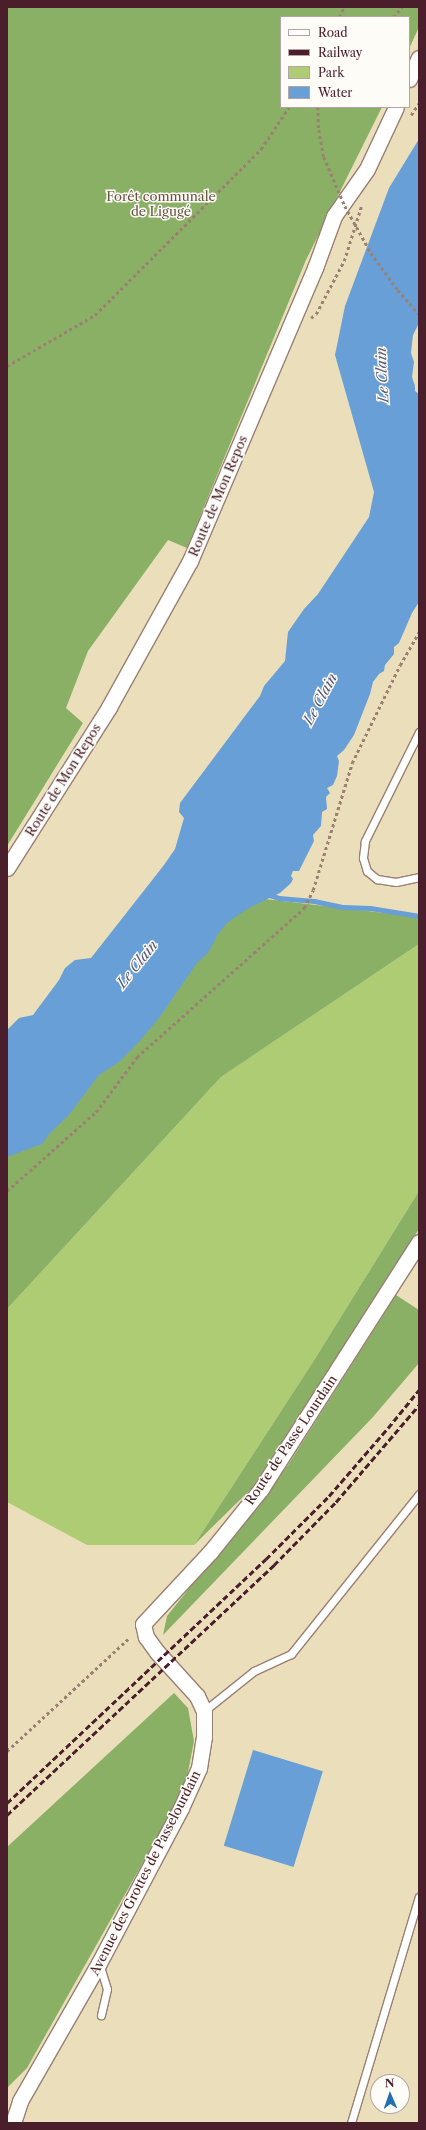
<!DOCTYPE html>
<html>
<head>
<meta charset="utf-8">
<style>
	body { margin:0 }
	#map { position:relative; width:426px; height:2130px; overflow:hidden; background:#ebdfbb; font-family:"Libre Caslon Text",serif }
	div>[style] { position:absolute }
	.green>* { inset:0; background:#aecc74 }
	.forest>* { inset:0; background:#8ab066 }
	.water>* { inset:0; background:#689fd6; transform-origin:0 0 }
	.stream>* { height:5px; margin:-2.5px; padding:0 2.5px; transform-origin:2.5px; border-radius:2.5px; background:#689fd6 }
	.path>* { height:2.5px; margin-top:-1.25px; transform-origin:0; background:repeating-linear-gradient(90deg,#9a7f73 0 3px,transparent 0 6px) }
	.roads { filter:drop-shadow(1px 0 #9a7f73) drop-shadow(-1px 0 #9a7f73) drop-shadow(0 1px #9a7f73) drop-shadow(0 -1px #9a7f73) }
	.lane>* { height:7px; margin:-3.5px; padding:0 3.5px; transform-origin:3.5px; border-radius:3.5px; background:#fff }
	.street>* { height:15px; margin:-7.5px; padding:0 7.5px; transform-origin:7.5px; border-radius:7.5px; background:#fff }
	.rail>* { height:3px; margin-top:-1.5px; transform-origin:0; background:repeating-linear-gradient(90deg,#4a1f2b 0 6px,transparent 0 9px) }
	.path-bridge>* { height:2.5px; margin-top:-1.25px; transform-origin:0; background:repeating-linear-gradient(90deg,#9a7f73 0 3px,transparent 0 6px) }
	span { translate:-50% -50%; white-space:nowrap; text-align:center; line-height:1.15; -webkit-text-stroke:3px #fdfcf7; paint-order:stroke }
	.park-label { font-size:13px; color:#685341 }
	.street-label { font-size:13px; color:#4a1f2b }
	.water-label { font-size:14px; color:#585978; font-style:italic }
	.frame { position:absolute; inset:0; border:8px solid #4a1f2b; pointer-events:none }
	.legend { position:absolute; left:280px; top:16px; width:130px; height:92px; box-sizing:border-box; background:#fdfcf7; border:1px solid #b5a4a5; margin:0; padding:5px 7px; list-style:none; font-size:12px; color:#4a1f2b }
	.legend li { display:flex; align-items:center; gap:8px; height:20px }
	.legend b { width:20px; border:1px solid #b5a4a5 }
	.north { position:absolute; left:370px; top:2074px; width:40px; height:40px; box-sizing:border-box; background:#fdfcf7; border:1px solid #b5a4a5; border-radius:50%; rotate:358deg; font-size:11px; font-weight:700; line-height:16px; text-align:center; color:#4a1f2b }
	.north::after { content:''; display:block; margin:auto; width:14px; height:18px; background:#1f6fb2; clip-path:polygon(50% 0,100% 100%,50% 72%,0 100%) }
</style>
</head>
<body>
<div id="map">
	<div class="green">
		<div style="clip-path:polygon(419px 944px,419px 1191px,313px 1362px,194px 1545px,87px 1545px,7px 1502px,7px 1309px,221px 1077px)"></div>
	</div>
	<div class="forest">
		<div style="clip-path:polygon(7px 7px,419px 7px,419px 27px,409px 49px,409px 17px,281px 17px,281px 107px,382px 107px,306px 260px,187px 548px,168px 540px,88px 651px,66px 708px,83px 723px,7px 846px)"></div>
		<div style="clip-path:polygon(215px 891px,265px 899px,419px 917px,419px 944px,221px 1077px,7px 1309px,7px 1110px)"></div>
		<div style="clip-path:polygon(419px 1191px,419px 1229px,252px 1488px,194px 1545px,313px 1362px)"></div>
		<div style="clip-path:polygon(396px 1295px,419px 1310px,419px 1363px,373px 1417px,163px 1635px,167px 1616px,288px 1465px)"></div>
		<div style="clip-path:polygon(174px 1693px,188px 1708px,194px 1741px,185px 1788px,27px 2068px,7px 2088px,7px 1847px)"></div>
	</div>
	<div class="water">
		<div style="clip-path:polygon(419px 139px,419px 323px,413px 335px,411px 353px,414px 362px,412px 377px,415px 386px,415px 391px,419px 394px,419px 602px,412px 613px,399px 643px,394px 647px,394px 654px,385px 665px,384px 671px,379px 674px,373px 682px,370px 694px,354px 735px,344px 750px,337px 756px,339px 761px,337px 776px,333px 785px,327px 788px,330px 793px,326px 797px,327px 809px,322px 812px,321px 826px,313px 835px,314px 841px,299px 871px,293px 871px,291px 876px,293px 879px,291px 883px,280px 893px,247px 909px,227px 923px,218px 934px,208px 953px,197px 963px,159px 1018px,138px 1043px,119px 1062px,99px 1075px,68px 1116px,50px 1133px,42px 1144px,7px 1157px,7px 1030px,19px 1018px,33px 1015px,59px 980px,65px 968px,75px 960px,91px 958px,164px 865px,175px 849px,184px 818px,179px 812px,180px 803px,260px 696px,264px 686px,285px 661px,288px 632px,304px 609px,318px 594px,369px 517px,374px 492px,335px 355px,345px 306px,389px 188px)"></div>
		<div style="left:253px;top:1750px;width:73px;height:100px;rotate:17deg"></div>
	</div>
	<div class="stream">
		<div style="left:266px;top:894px;width:14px;rotate:17deg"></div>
		<div style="left:279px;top:898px;width:35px;rotate:5deg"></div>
		<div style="left:314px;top:901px;width:30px;rotate:12deg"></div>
		<div style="left:343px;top:907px;width:27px;rotate:2deg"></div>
		<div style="left:370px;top:908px;width:50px;rotate:9.3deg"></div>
	</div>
	<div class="path">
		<div style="left:339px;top:17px;width:11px;rotate:-63deg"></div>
		<div style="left:393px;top:17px;width:13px;rotate:-48deg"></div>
		<div style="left:318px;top:107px;width:23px;rotate:88deg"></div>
		<div style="left:319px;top:130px;width:27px;rotate:80deg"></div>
		<div style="left:411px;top:115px;width:14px;rotate:-56deg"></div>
		<div style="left:371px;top:253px;width:46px;rotate:53.9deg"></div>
		<div style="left:398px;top:290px;width:32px;rotate:49deg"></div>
		<div style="left:311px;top:318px;width:6px;rotate:-39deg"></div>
		<div style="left:316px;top:314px;width:60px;rotate:-62.2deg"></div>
		<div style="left:344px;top:261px;width:57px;rotate:-72.5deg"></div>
		<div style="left:7px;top:366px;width:102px;rotate:-30.1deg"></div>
		<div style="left:95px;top:315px;width:235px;rotate:-45deg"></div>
		<div style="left:261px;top:149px;width:50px;rotate:-56.3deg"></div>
		<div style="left:7px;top:1191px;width:119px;rotate:-41.6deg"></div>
		<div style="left:96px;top:1112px;width:69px;rotate:-53.3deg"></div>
		<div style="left:137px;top:1057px;width:224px;rotate:-41.7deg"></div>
		<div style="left:304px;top:908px;width:20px;rotate:-63deg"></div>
		<div style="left:313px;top:890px;width:133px;rotate:-72.9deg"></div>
		<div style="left:352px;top:763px;width:109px;rotate:-63.9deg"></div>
		<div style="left:400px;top:665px;width:38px;rotate:-60deg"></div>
		<div style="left:7px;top:1751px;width:168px;rotate:-42.8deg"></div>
	</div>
	<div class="roads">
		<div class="lane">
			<div style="left:419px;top:732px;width:122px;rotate:116.4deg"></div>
			<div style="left:365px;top:841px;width:17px;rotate:97deg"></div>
			<div style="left:363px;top:858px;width:14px;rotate:73deg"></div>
			<div style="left:367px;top:871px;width:13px;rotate:39deg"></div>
			<div style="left:377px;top:879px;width:19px;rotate:9deg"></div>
			<div style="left:396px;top:882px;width:24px;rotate:-12deg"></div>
			<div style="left:204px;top:1711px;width:64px;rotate:-38.7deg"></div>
			<div style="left:254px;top:1671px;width:41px;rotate:-24.7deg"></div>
			<div style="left:291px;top:1654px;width:205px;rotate:-51.3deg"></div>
			<div style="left:99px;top:1963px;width:27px;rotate:73deg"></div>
			<div style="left:107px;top:1989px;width:27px;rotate:103deg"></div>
			<div style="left:351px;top:2123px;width:236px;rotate:-73.3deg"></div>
		</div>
		<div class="street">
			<div style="left:409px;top:79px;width:23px;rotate:-65deg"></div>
			<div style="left:7px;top:868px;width:191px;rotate:-57.6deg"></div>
			<div style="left:109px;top:707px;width:167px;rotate:-61deg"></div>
			<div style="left:190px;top:561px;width:319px;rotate:-66.9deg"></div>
			<div style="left:315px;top:268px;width:55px;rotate:-69.9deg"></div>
			<div style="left:334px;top:216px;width:57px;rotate:-54.9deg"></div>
			<div style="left:367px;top:169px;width:68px;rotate:-64.9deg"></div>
			<div style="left:13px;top:2123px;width:23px;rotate:-72deg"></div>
			<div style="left:20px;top:2101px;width:159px;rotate:-60.2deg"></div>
			<div style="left:99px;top:1963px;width:175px;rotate:-62.1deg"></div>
			<div style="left:181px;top:1808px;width:44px;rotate:-65.8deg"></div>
			<div style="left:199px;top:1768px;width:31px;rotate:-81deg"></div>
			<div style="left:204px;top:1737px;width:26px;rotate:-90deg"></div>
			<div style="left:204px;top:1711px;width:17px;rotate:-115deg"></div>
			<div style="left:197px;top:1696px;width:59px;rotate:-132.3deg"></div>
			<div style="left:157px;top:1652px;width:19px;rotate:-126deg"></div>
			<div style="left:146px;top:1637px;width:13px;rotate:-103deg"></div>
			<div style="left:143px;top:1624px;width:100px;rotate:-47deg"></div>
			<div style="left:211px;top:1551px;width:80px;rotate:-51.1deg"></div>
			<div style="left:261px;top:1489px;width:293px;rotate:-57.4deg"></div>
		</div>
	</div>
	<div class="rail">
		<div style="left:7px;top:1803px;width:356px;rotate:-43.3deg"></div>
		<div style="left:266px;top:1559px;width:89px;rotate:-45deg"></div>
		<div style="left:329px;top:1496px;width:90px;rotate:-49.1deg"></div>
		<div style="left:388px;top:1428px;width:49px;rotate:-50.8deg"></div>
		<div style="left:7px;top:1815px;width:366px;rotate:-43.1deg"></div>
		<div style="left:274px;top:1565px;width:88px;rotate:-45.5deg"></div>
		<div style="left:336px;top:1502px;width:128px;rotate:-49.4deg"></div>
	</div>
	<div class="path-bridge">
		<div style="left:324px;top:157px;width:53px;rotate:66.8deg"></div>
		<div style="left:345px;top:206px;width:54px;rotate:61deg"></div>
	</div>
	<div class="park-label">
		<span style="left:161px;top:204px">Forêt communale<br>de Ligugé</span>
	</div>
	<div class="street-label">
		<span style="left:218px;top:496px;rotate:-67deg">Route de Mon Repos</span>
		<span style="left:63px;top:780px;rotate:-58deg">Route de Mon Repos</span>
		<span style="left:291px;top:1440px;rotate:-56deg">Route de Passe Lourdain</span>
		<span style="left:145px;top:1873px;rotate:-63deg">Avenue des Grottes de Passelourdain</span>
	</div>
	<div class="water-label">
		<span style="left:382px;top:375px;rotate:-93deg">Le Clain</span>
		<span style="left:320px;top:699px;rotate:-62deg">Le Clain</span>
		<span style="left:137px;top:964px;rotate:-51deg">Le Clain</span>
	</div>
	<div class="frame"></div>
	<ul class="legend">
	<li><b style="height:5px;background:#fff"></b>Road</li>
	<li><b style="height:5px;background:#4a1f2b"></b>Railway</li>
	<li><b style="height:11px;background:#aecc74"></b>Park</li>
	<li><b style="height:11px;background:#689fd6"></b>Water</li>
	</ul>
	<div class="north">N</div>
</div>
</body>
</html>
